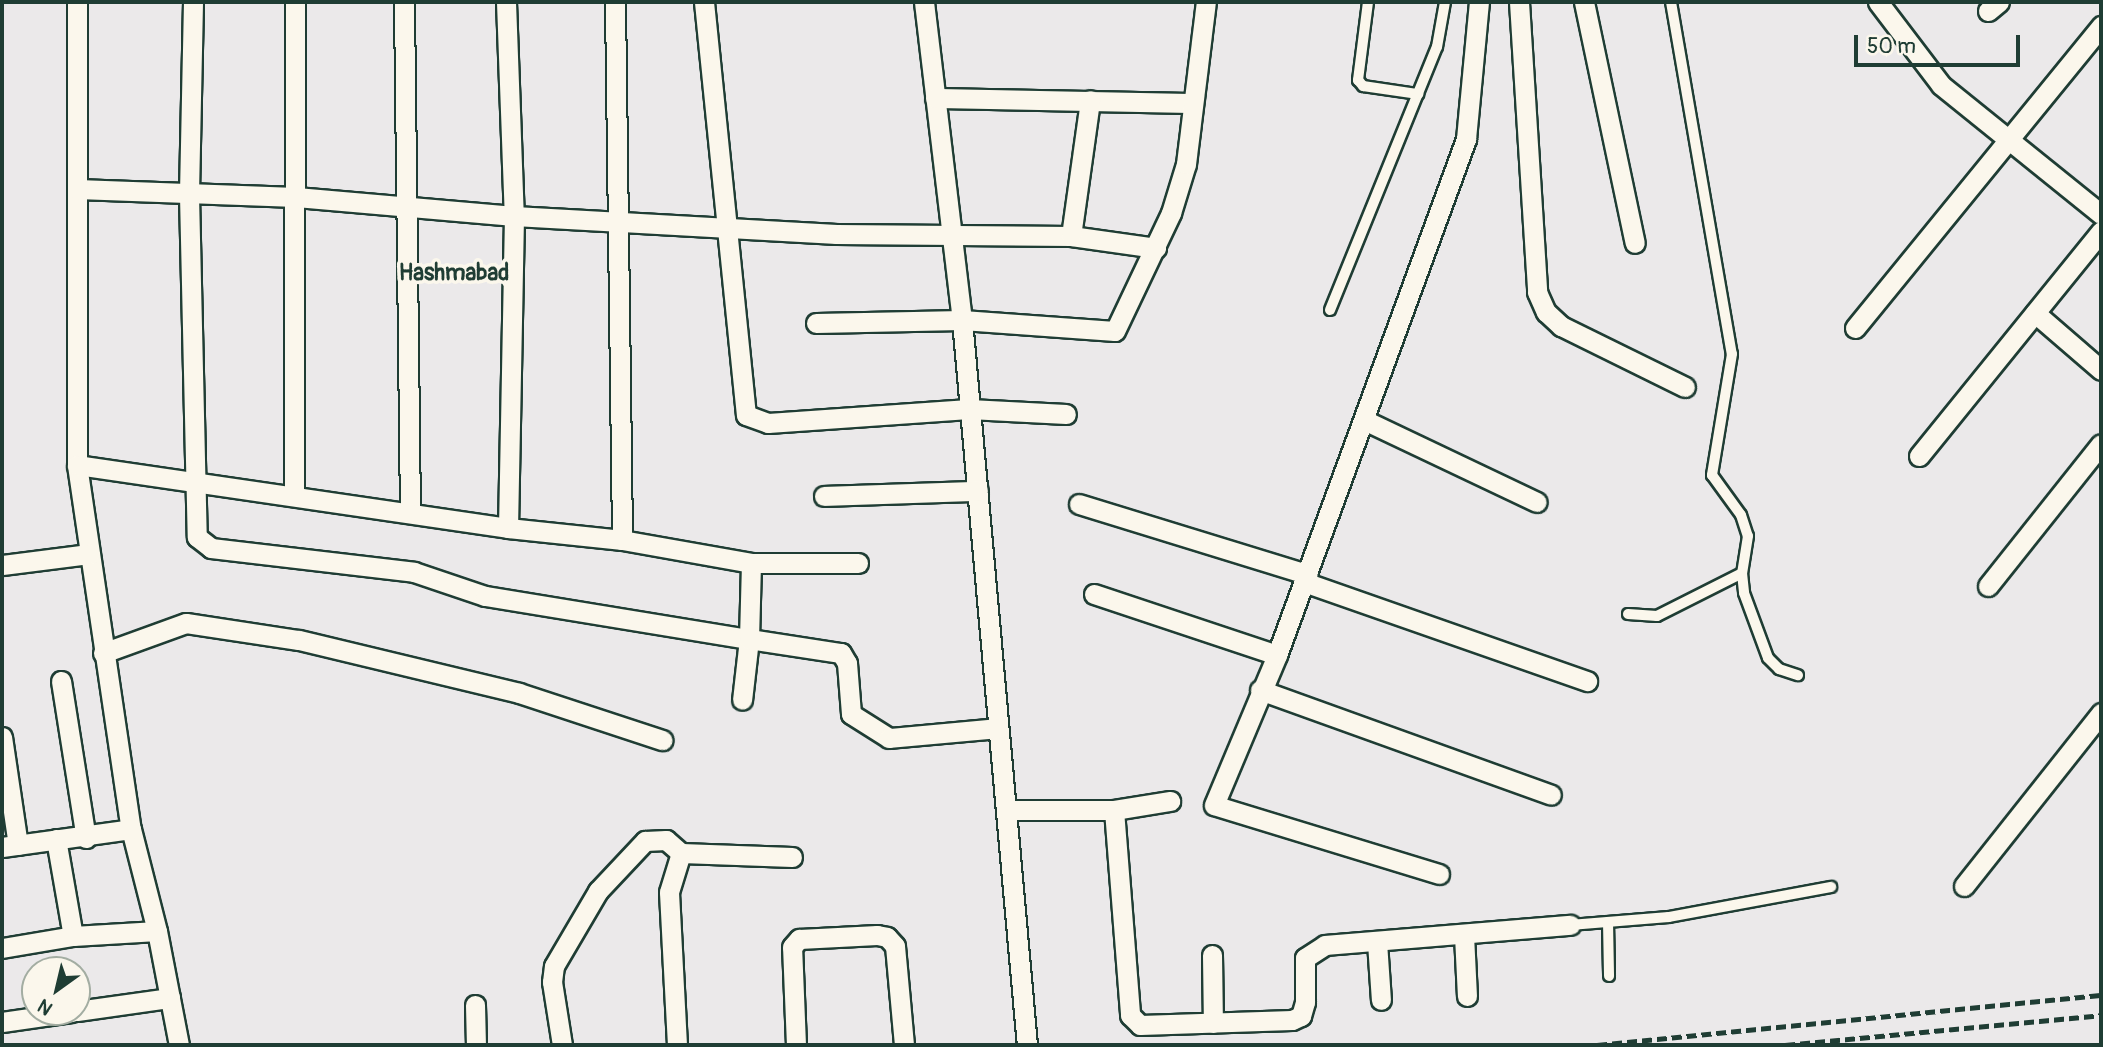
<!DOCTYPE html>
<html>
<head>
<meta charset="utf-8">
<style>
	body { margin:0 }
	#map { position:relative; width:2103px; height:1047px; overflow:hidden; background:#ebe9ea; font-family:Pangolin,sans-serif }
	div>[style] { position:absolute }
	.roads { filter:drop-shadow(2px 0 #1f3d34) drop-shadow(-2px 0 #1f3d34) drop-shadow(0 2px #1f3d34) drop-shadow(0 -2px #1f3d34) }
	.lane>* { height:10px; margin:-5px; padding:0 5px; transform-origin:5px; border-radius:5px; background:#fbf7ec }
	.street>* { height:19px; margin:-9.5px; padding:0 9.5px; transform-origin:9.5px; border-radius:9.5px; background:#fbf7ec }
	.rail>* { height:5px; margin-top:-2.5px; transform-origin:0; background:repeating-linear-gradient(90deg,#1f3d34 0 10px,transparent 0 15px) }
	span { translate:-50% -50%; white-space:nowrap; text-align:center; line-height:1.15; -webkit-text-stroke:7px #fbf7ec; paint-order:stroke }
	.neighbourhood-label { font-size:23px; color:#1f3d34; font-weight:700 }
	.frame { position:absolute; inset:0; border:4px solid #1f3d34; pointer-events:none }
	.north { position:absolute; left:21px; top:956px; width:70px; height:70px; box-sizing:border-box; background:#fbf7ec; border:2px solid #a3ada2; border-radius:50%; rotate:214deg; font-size:19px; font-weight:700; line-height:28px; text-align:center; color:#1f3d34 }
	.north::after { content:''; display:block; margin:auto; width:24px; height:32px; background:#1f3d34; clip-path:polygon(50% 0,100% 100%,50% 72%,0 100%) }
	.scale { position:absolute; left:1854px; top:35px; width:166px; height:32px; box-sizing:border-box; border:4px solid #1f3d34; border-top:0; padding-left:9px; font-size:21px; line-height:24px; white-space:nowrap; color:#1f3d34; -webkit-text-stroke:5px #fbf7ec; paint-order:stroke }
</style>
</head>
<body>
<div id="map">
	<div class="roads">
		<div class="lane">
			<div style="left:1368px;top:2px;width:79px;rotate:97.3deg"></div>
			<div style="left:1358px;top:80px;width:8px;rotate:50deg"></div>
			<div style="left:1363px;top:86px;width:56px;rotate:8.3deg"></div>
			<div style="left:1671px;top:2px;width:357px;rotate:80.2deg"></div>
			<div style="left:1732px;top:354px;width:123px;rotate:99.4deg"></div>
			<div style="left:1712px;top:475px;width:49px;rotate:54.1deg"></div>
			<div style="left:1741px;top:515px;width:22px;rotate:72deg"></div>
			<div style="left:1748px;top:536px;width:37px;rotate:99deg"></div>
			<div style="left:1742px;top:573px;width:20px;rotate:84deg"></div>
			<div style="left:1744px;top:593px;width:69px;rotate:69.7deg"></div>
			<div style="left:1768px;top:658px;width:16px;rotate:45deg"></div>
			<div style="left:1779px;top:669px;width:20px;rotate:18deg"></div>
			<div style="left:1330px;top:310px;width:284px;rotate:-67.9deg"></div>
			<div style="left:1437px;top:47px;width:46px;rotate:-79.9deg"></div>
			<div style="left:1628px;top:614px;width:29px;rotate:4deg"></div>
			<div style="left:1657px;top:616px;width:95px;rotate:-26.8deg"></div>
			<div style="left:1608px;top:922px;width:54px;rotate:88.9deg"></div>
			<div style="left:1570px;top:925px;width:99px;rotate:-4.6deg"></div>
			<div style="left:1669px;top:917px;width:165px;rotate:-10.5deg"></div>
		</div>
		<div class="street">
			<div style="left:77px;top:2px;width:463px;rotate:90deg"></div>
			<div style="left:77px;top:465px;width:368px;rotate:81.6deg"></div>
			<div style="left:131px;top:829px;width:105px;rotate:75.7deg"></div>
			<div style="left:157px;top:931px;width:116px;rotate:79.1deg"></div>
			<div style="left:193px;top:2px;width:193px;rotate:91.2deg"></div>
			<div style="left:189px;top:195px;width:342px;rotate:88.7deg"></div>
			<div style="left:197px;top:537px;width:18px;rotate:38deg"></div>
			<div style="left:211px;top:548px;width:204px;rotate:6.7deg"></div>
			<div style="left:414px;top:572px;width:75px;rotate:18.7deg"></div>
			<div style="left:485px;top:596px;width:267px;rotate:9.3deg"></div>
			<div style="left:749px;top:639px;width:61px;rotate:96.5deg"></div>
			<div style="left:404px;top:2px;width:511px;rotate:89.33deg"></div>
			<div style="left:506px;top:2px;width:214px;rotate:87.9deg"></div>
			<div style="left:514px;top:216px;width:312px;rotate:91.1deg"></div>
			<div style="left:615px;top:2px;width:538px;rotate:89.25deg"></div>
			<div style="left:704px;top:2px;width:415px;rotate:84.2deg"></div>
			<div style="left:746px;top:415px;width:23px;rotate:20deg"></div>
			<div style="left:768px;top:423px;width:201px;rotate:-4deg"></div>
			<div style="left:969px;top:409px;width:97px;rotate:3deg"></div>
			<div style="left:924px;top:2px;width:320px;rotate:83.2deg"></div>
			<div style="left:962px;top:320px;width:728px;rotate:84.88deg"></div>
			<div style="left:1519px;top:2px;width:291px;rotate:86.4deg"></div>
			<div style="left:1537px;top:292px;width:22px;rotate:66deg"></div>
			<div style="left:1546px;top:312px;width:21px;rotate:43deg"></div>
			<div style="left:1561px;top:326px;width:138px;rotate:26.2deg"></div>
			<div style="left:1584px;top:2px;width:246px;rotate:78.1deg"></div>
			<div style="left:1878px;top:2px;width:104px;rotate:52.8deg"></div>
			<div style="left:1941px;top:85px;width:206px;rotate:38.9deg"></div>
			<div style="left:1988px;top:11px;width:14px;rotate:-39deg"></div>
			<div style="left:935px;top:98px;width:258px;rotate:1.1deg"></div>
			<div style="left:77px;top:189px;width:219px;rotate:2.1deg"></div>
			<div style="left:296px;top:197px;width:219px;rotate:5deg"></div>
			<div style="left:514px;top:216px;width:323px;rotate:3.2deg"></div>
			<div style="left:836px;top:234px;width:235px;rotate:0.5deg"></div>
			<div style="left:1071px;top:236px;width:86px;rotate:8deg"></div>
			<div style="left:1071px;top:236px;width:137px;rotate:-82deg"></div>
			<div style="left:2035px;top:313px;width:87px;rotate:40.8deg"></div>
			<div style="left:816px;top:323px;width:146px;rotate:-1.2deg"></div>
			<div style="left:962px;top:320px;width:153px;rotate:4.1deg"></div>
			<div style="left:1115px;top:331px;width:131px;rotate:-64.6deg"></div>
			<div style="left:1171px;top:213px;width:51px;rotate:-73deg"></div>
			<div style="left:1186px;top:164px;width:163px;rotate:-83deg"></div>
			<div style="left:1855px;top:328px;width:390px;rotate:-50.8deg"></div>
			<div style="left:1364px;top:420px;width:191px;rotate:25.4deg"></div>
			<div style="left:1919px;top:456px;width:289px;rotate:-51deg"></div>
			<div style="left:77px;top:465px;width:436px;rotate:8.3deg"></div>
			<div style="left:508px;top:528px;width:115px;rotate:6deg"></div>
			<div style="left:622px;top:540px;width:131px;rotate:10.1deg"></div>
			<div style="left:294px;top:496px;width:494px;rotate:-89.9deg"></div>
			<div style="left:824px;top:496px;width:154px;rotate:-1.9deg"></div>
			<div style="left:1079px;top:504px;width:239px;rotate:17.1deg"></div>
			<div style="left:858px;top:563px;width:107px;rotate:180deg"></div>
			<div style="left:751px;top:563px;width:76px;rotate:91.5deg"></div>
			<div style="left:749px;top:639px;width:93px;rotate:8.7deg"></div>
			<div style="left:841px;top:653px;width:12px;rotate:59deg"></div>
			<div style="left:847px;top:663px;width:51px;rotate:85.5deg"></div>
			<div style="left:851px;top:714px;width:45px;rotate:32.3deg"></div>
			<div style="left:889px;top:738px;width:109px;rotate:-5.2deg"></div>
			<div style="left:2px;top:565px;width:88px;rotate:-7.2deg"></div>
			<div style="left:1304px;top:582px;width:300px;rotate:19.3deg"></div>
			<div style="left:1988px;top:586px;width:181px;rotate:-51.5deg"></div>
			<div style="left:1094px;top:594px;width:193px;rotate:18.4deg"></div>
			<div style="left:103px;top:653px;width:88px;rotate:-19.9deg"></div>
			<div style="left:186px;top:623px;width:114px;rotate:8.6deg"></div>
			<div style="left:299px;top:640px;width:226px;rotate:13.5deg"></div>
			<div style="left:519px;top:693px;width:151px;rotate:18.2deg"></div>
			<div style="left:61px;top:681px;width:159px;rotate:81deg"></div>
			<div style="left:1260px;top:690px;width:309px;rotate:19.8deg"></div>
			<div style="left:2px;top:737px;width:109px;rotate:81.6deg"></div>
			<div style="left:1008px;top:810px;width:106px"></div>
			<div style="left:1114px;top:810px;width:57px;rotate:-9.1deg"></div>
			<div style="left:1114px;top:810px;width:206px;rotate:85.5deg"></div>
			<div style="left:1130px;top:1015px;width:14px;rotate:45deg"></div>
			<div style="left:1140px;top:1025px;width:152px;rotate:-1.9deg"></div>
			<div style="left:1292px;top:1020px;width:10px;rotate:-24deg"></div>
			<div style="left:1301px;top:1016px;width:15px;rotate:-74deg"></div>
			<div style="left:1305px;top:1002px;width:44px;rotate:-90deg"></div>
			<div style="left:1305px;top:958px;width:24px;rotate:-33deg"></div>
			<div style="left:1325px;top:945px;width:246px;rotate:-4.7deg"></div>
			<div style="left:56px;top:839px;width:98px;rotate:80.1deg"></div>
			<div style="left:2px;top:847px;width:130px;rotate:-7.9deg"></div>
			<div style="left:1439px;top:874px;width:235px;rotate:-163deg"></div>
			<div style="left:1214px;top:805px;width:163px;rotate:-67.2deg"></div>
			<div style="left:1277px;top:655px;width:550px;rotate:-69.88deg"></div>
			<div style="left:1466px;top:139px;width:138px;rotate:-84.6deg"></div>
			<div style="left:1964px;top:886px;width:221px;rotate:-51.6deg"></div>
			<div style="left:1464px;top:935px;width:61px;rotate:87.2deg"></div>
			<div style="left:1377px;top:942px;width:58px;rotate:86.1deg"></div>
			<div style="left:2px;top:948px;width:72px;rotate:-9.6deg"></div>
			<div style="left:73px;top:936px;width:84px;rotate:-3.4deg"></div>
			<div style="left:1212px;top:955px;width:68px;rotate:89.2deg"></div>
			<div style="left:475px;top:1005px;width:40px;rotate:88.6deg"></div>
			<div style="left:77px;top:1011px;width:94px;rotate:-8deg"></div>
			<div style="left:2px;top:1022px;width:70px;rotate:-8.2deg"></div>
			<div style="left:562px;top:1045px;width:64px;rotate:-99deg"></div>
			<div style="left:552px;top:982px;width:16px;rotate:-83deg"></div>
			<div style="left:554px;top:966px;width:87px;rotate:-59.6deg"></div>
			<div style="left:598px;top:891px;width:69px;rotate:-46.8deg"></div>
			<div style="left:645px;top:841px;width:21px;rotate:-3deg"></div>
			<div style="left:666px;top:840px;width:20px;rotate:41deg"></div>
			<div style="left:681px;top:853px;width:111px;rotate:2.1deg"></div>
			<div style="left:677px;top:1045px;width:153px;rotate:-93deg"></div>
			<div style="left:669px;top:892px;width:41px;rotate:-72.9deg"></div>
			<div style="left:796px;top:1045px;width:98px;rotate:-92.3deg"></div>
			<div style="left:792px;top:947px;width:11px;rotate:-49deg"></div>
			<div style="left:799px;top:939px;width:78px;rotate:-2.9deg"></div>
			<div style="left:877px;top:935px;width:10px;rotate:11deg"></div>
			<div style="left:887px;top:937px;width:12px;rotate:48deg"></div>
			<div style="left:895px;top:946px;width:99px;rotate:84.8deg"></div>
		</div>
	</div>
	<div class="rail">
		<div style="left:1597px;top:1045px;width:506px;rotate:-5.67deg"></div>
		<div style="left:1785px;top:1045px;width:317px;rotate:-5.4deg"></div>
	</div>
	<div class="neighbourhood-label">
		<span style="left:454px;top:273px">Hashmabad</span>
	</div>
	<div class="frame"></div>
	<div class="north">N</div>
	<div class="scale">50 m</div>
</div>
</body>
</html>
